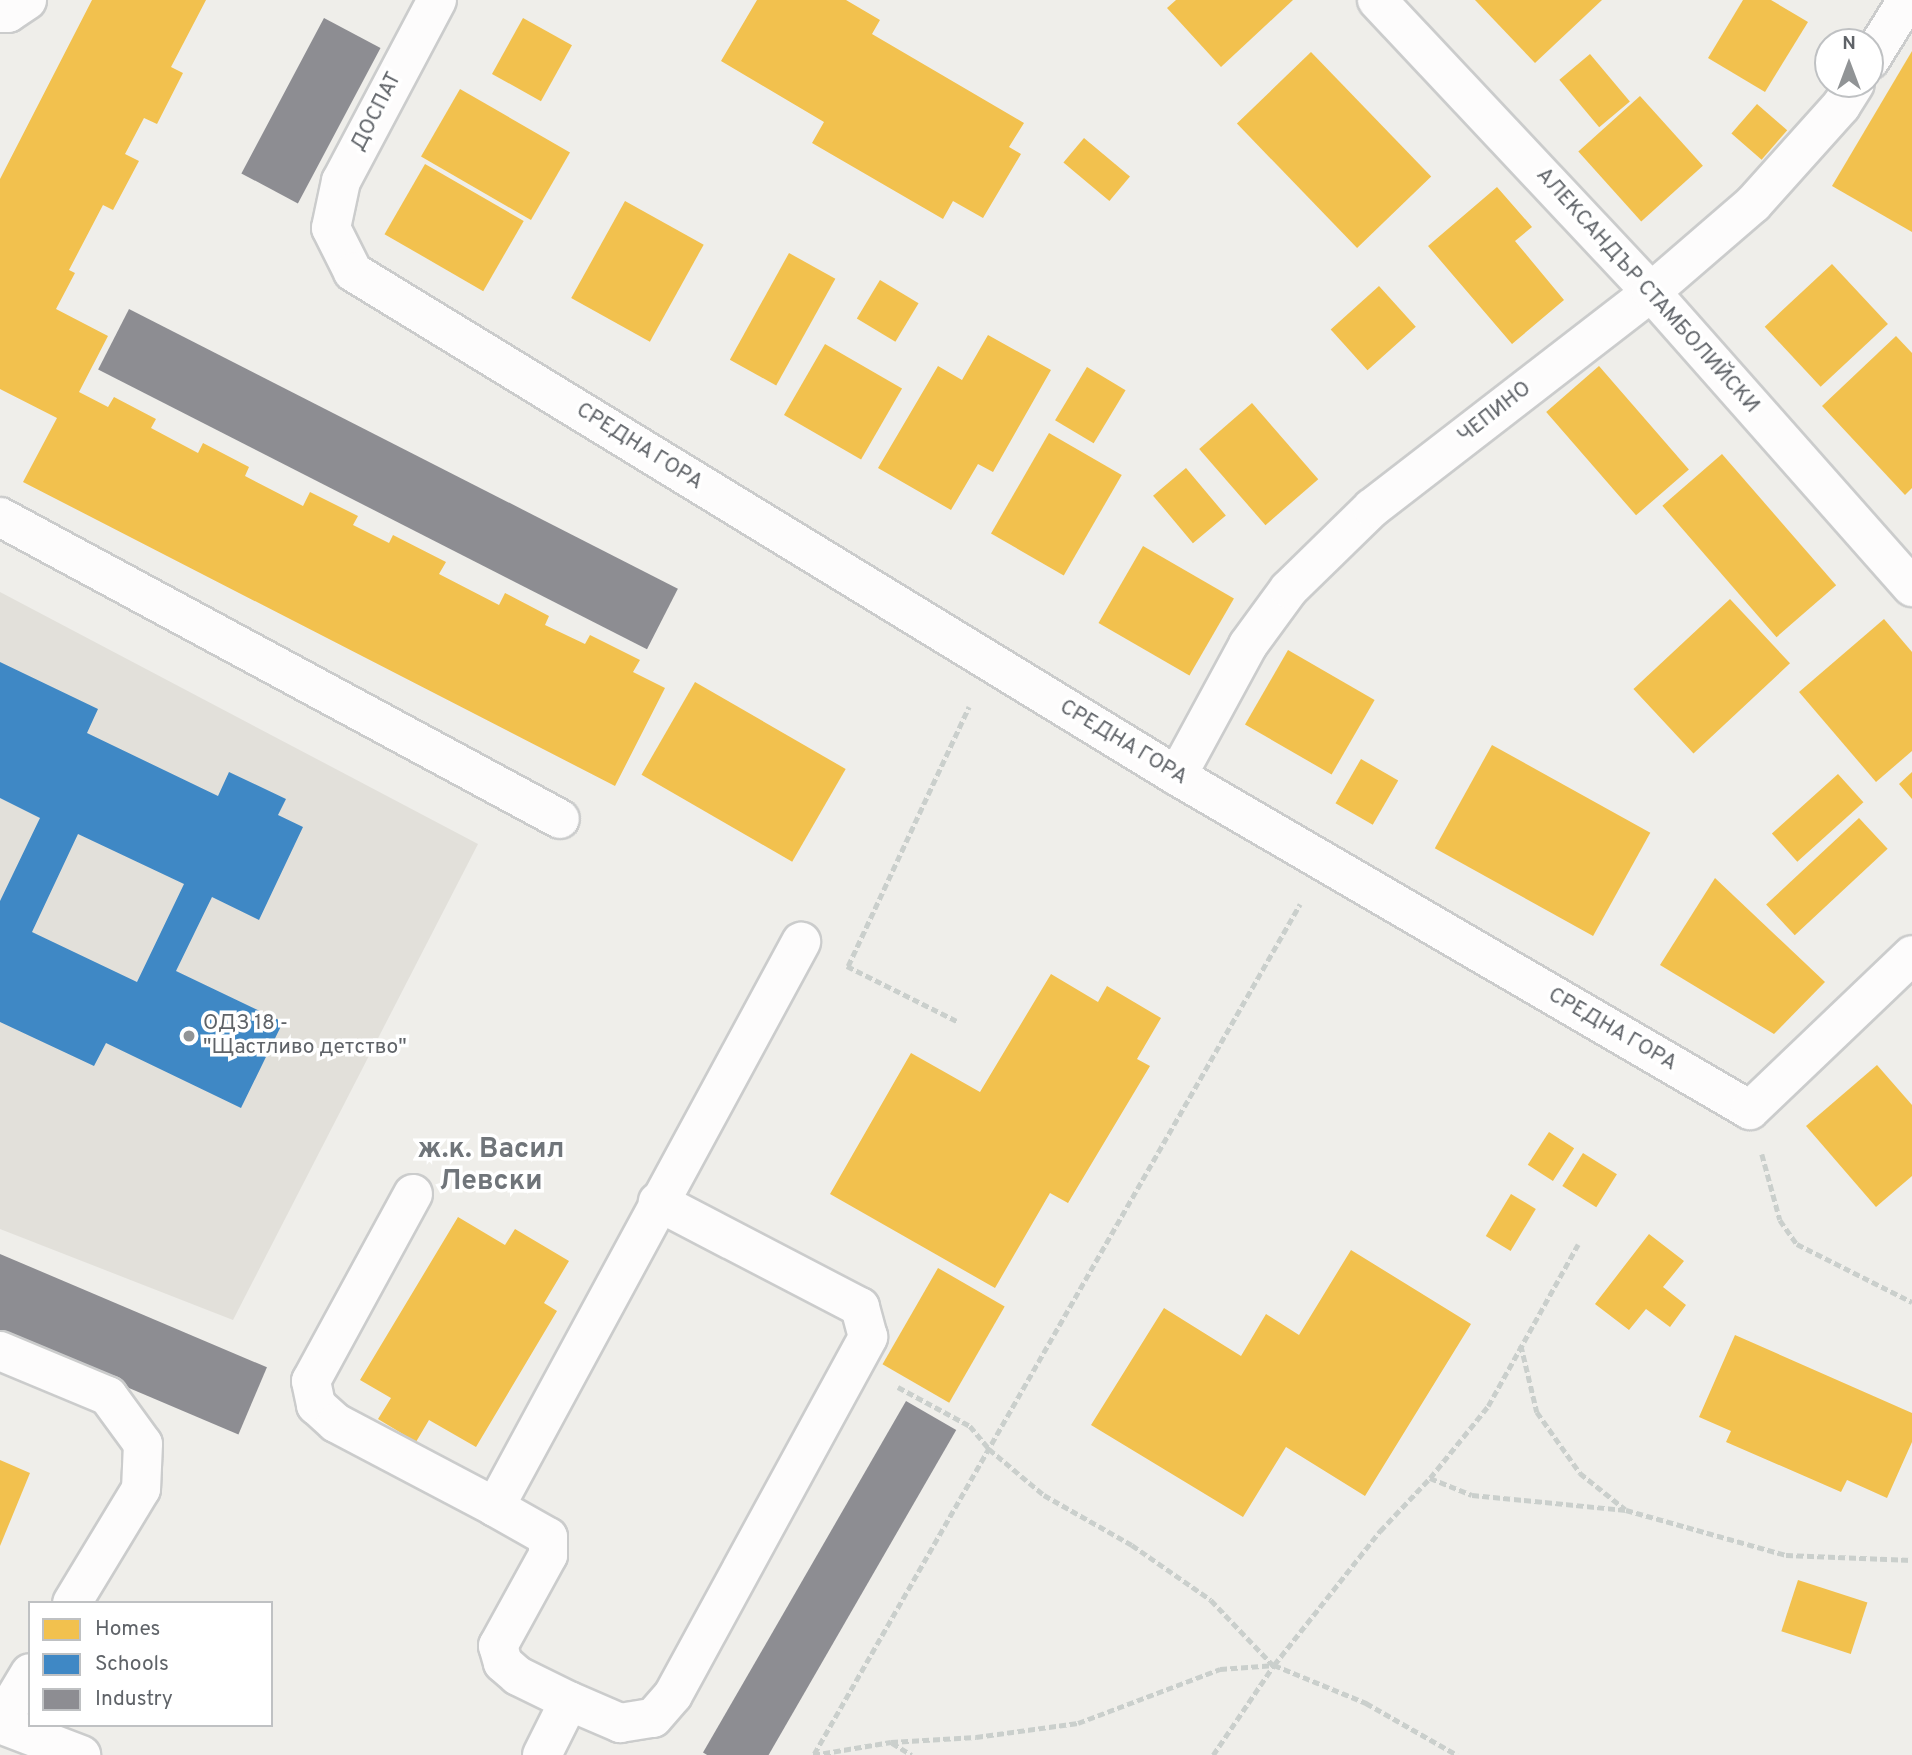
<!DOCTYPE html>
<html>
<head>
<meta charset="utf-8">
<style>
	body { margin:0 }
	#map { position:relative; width:1912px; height:1755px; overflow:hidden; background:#efeeea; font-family:Overpass,sans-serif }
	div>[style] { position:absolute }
	.education>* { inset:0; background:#e2e0da }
	.homes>* { inset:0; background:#f2c14e; transform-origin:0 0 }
	.schools>* { inset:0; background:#3f88c5 }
	.industry>* { inset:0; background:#8d8d92; transform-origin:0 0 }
	.path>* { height:4.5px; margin-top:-2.25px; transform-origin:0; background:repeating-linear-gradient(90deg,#cacfcc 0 7px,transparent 0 10.5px) }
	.roads { filter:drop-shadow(2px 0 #cbcccc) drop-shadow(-2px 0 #cbcccc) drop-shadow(0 2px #cbcccc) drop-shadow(0 -2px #cbcccc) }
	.minor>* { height:38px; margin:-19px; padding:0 19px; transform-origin:19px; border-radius:19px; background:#fdfcfc }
	.dots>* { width:19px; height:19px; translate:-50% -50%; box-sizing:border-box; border:4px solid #fff; border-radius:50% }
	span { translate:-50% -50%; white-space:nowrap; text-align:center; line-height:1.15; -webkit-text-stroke:7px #fff; paint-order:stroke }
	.street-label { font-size:21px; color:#5f6368 }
	.poi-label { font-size:21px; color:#5f6368 }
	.left { translate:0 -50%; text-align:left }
	.district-label { font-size:28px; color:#70757a; font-weight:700 }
	.legend { position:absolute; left:28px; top:1601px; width:245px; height:126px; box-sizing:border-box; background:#fff; border:2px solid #bfc1c3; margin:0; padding:9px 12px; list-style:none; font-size:21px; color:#5f6368 }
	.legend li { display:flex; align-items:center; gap:14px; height:35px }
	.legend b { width:35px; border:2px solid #bfc1c3 }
	.north { position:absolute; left:1814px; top:28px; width:70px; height:70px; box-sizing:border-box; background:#fff; border:2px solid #bfc1c3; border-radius:50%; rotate:0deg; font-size:19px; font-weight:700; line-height:28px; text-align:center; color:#5f6368 }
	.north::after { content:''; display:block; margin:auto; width:24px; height:32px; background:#919496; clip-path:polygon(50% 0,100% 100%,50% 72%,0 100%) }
</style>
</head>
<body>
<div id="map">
	<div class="education">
		<div style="clip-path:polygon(0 592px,478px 844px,233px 1320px,0 1229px)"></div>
	</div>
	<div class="homes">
		<div style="clip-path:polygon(92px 0,206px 0,171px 67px,183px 73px,157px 124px,144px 118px,125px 154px,139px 161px,113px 210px,103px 205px,69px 270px,75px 273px,56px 309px,108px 336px,79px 392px,108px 407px,114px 397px,156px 419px,151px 428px,198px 453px,203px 443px,249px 467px,245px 476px,303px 506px,310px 492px,358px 516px,353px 525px,389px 543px,393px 535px,446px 562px,439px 574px,499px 605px,505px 593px,549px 616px,545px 625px,585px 644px,590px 635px,640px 660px,633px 672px,665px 688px,615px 786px,23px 482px,57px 418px,0 389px,0 179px)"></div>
		<div style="clip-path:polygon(757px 0,846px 0,880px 20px,872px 34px,1024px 123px,1009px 147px,1021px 154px,983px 218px,953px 201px,943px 219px,812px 143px,824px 122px,721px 61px)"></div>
		<div style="clip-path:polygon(1176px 0,1293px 0,1221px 67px,1167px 8px)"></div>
		<div style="clip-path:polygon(1475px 0,1602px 0,1535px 63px)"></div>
		<div style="clip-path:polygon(1743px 0,1771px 0,1808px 22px,1765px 92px,1708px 58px)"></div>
		<div style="left:523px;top:18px;width:56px;height:64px;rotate:29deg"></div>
		<div style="clip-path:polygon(1912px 51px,1912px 232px,1832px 186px)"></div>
		<div style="left:1311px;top:52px;width:173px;height:103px;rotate:46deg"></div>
		<div style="left:1590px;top:54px;width:62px;height:40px;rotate:50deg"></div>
		<div style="left:460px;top:89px;width:127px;height:78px;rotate:30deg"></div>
		<div style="left:1640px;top:96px;width:94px;height:83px;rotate:48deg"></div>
		<div style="left:1757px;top:104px;width:40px;height:39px;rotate:41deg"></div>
		<div style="left:1084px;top:138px;width:60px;height:32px;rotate:40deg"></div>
		<div style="left:425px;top:164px;width:114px;height:81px;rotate:30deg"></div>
		<div style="clip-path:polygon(1497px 187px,1532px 227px,1515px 241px,1564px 300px,1512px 344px,1428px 246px)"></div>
		<div style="left:625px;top:201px;width:90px;height:111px;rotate:29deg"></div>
		<div style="left:789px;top:253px;width:53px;height:122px;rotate:29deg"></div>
		<div style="left:1832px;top:264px;width:82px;height:92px;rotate:47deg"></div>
		<div style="left:880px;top:280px;width:45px;height:45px;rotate:31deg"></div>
		<div style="left:1379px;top:286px;width:55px;height:65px;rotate:48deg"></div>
		<div style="clip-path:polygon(988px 335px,1051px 370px,993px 472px,978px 464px,951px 510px,878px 468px,938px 366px,962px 380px)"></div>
		<div style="clip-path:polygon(1896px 336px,1912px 353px,1912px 488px,1905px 495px,1822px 406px)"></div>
		<div style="left:825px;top:344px;width:89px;height:82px;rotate:30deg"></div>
		<div style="left:1599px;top:366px;width:137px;height:70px;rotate:49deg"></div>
		<div style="left:1087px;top:367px;width:45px;height:62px;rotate:31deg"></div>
		<div style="left:1252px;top:403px;width:101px;height:70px;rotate:49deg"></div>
		<div style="left:1049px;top:433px;width:84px;height:116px;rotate:30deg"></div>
		<div style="left:1722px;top:454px;width:174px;height:79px;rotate:49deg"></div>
		<div style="left:1186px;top:468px;width:62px;height:43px;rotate:50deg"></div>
		<div style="left:1143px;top:546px;width:105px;height:89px;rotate:30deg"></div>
		<div style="left:1730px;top:599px;width:88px;height:132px;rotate:47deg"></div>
		<div style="clip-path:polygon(1884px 619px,1912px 652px,1912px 751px,1876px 782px,1799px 692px)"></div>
		<div style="left:1288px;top:650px;width:100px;height:86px;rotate:30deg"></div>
		<div style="left:695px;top:682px;width:174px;height:107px;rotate:30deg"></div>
		<div style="left:1492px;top:745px;width:181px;height:118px;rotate:29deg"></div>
		<div style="left:1361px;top:759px;width:43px;height:51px;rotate:30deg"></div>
		<div style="clip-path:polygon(1912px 772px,1912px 799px,1899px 784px)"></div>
		<div style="left:1838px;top:774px;width:38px;height:89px;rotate:48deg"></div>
		<div style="left:1859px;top:818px;width:42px;height:127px;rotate:47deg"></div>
		<div style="clip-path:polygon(1715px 878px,1825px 982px,1774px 1034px,1660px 965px)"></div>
		<div style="clip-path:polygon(1051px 974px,1098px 1002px,1107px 986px,1161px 1018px,1137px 1059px,1150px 1066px,1068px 1203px,1050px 1193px,995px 1288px,830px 1194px,911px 1053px,980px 1092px)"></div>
		<div style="clip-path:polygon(1877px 1065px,1912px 1105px,1912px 1176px,1876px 1207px,1806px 1126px)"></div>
		<div style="left:1549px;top:1132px;width:30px;height:39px;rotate:33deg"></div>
		<div style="left:1583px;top:1153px;width:40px;height:39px;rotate:32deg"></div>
		<div style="left:1511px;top:1194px;width:29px;height:49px;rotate:31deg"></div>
		<div style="clip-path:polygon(458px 1217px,505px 1245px,515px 1229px,569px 1261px,544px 1303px,557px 1311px,476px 1447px,429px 1420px,416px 1442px,378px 1419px,391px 1398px,360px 1380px)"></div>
		<div style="clip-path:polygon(1649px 1234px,1684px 1261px,1663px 1287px,1686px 1305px,1670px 1327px,1646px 1309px,1629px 1330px,1595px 1304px)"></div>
		<div style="clip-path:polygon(1351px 1250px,1471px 1324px,1365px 1496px,1286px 1447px,1243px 1517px,1091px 1425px,1164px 1308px,1241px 1356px,1266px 1314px,1299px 1335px)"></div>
		<div style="left:938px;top:1268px;width:77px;height:111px;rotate:30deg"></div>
		<div style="clip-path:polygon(1735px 1335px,1912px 1413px,1912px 1442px,1887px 1498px,1847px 1480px,1841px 1492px,1726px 1442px,1731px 1431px,1699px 1417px)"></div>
		<div style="clip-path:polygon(0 1460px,30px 1473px,0 1546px)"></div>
		<div style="left:1798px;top:1580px;width:73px;height:54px;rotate:18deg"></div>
	</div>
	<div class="schools">
		<div style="clip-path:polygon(evenodd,0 662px,98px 709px,87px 733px,218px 796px,229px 772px,286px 799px,278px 815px,303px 827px,259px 920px,212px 897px,176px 971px,283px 1022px,241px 1108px,106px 1043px,94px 1066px,0 1022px,0 901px,40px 818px,0 798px,0 662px,78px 834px,184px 884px,137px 982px,32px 932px,78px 834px)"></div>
	</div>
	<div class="industry">
		<div style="left:324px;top:18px;width:64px;height:176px;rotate:28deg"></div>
		<div style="left:129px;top:309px;width:616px;height:68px;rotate:27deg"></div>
		<div style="left:0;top:1254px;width:290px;height:73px;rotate:23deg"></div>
		<div style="left:906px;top:1401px;width:58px;height:406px;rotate:30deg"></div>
	</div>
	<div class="path">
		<div style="left:847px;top:966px;width:125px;rotate:26.6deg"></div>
		<div style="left:848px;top:966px;width:286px;rotate:-65deg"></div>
		<div style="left:1762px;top:1154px;width:68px;rotate:74.7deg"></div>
		<div style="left:1780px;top:1220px;width:29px;rotate:55deg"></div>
		<div style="left:1797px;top:1244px;width:129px;rotate:26.8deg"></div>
		<div style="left:1521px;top:1345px;width:69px;rotate:76.6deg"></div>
		<div style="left:1537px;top:1412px;width:75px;rotate:54.8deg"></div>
		<div style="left:1580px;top:1473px;width:58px;rotate:38.7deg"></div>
		<div style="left:898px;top:1387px;width:82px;rotate:28.4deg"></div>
		<div style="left:970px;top:1426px;width:30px;rotate:50deg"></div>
		<div style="left:989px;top:1449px;width:72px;rotate:39.9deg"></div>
		<div style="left:1044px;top:1495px;width:101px;rotate:29.6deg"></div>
		<div style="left:1132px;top:1545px;width:96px;rotate:34.8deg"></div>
		<div style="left:1211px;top:1600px;width:90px;rotate:46.4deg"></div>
		<div style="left:1430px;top:1478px;width:92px;rotate:-51.1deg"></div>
		<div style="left:1488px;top:1406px;width:185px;rotate:-60.9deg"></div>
		<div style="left:892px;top:1743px;width:23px;rotate:31deg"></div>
		<div style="left:814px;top:1754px;width:979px;rotate:-60.24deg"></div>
		<div style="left:813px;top:1755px;width:79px;rotate:-9.5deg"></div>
		<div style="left:891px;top:1742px;width:85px;rotate:-3.4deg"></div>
		<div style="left:976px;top:1737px;width:103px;rotate:-7.8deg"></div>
		<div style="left:1078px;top:1723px;width:152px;rotate:-20.8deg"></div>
		<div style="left:1220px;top:1669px;width:54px;rotate:-4.2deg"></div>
		<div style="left:1274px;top:1665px;width:100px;rotate:22.4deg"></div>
		<div style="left:1366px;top:1703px;width:105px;rotate:29.7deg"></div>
		<div style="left:1213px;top:1755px;width:109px;rotate:-55.9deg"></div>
		<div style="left:1274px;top:1665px;width:171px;rotate:-51.7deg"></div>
		<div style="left:1380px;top:1531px;width:73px;rotate:-46.7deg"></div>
		<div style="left:1430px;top:1478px;width:45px;rotate:22deg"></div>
		<div style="left:1472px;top:1495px;width:155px;rotate:5.6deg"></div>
		<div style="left:1626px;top:1510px;width:166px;rotate:15.7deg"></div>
		<div style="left:1786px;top:1555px;width:126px;rotate:2.3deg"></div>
	</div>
	<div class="roads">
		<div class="minor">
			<div style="left:437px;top:0;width:205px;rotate:117.9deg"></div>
			<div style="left:341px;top:181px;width:48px;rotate:102deg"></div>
			<div style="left:331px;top:228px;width:49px;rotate:63.4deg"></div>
			<div style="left:353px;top:272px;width:966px;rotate:31.45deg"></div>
			<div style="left:1177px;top:776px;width:663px;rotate:30.24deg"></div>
			<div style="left:1750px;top:1110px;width:224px;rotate:-43.7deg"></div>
			<div style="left:1377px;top:0;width:400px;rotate:46.8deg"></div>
			<div style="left:1651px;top:292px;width:394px;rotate:48.5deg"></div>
			<div style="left:0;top:13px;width:8px"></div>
			<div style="left:8px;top:13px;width:23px;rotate:-34deg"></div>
			<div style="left:1870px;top:60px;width:70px;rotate:-58.3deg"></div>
			<div style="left:0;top:517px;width:636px;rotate:28.34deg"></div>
			<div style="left:1177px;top:776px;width:149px;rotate:-61.5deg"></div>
			<div style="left:1248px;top:645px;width:69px;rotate:-53.8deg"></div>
			<div style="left:1289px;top:589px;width:116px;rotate:-44.3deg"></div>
			<div style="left:1372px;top:508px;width:353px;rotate:-37.7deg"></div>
			<div style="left:1651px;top:292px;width:135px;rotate:-40.8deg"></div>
			<div style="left:1753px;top:204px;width:132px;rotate:-48.1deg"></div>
			<div style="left:1841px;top:106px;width:26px;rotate:-58deg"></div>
			<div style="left:413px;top:1194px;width:213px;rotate:118.6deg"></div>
			<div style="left:311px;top:1381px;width:25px;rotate:78deg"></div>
			<div style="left:316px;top:1405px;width:27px;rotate:42deg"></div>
			<div style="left:336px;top:1423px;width:180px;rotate:27.8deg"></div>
			<div style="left:0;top:1351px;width:117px;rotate:22.6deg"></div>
			<div style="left:108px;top:1396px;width:59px;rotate:53.9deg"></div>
			<div style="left:143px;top:1444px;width:45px;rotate:92.5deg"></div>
			<div style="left:141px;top:1489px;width:133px;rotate:121.2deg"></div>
			<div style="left:569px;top:1701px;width:56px;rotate:23.3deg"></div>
			<div style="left:620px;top:1723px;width:33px;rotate:-9deg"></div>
			<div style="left:653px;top:1718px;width:30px;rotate:-49deg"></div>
			<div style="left:673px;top:1695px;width:408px;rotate:-61.4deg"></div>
			<div style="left:868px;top:1337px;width:31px;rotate:-105deg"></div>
			<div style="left:860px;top:1307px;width:228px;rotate:-152.5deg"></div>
			<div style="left:0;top:1723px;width:58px;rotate:-59deg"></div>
			<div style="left:0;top:1724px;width:87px;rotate:20.9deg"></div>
			<div style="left:542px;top:1755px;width:60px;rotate:-63.4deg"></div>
			<div style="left:569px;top:1701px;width:57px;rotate:-153.9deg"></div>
			<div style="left:518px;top:1676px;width:20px;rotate:-139deg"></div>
			<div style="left:503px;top:1663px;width:18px;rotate:-106deg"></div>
			<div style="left:498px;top:1646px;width:104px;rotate:-61.2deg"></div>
			<div style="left:548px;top:1555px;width:18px;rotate:-90deg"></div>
			<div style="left:548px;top:1537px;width:61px;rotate:-150.5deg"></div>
			<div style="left:495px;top:1507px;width:643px;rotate:-61.56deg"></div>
		</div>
	</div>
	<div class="dots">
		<div style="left:189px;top:1036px;background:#919496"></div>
	</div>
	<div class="street-label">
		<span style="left:377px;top:112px;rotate:-63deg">ДОСПАТ</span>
		<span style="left:1647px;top:291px;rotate:48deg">АЛЕКСАНДЪР СТАМБОЛИЙСКИ</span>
		<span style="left:1495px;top:413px;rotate:-38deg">ЧЕПИНО</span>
		<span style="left:639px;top:447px;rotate:32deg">СРЕДНА ГОРА</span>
		<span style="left:1123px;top:743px;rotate:31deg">СРЕДНА ГОРА</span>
		<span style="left:1612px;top:1030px;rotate:30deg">СРЕДНА ГОРА</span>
	</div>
	<div class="poi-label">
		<span class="left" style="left:203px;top:1036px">ОДЗ 18 -<br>"Щастливо детство"</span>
	</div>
	<div class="district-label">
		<span style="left:491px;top:1166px">ж.к. Васил<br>Левски</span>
	</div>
	<ul class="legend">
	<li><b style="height:19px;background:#f2c14e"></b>Homes</li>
	<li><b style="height:19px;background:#3f88c5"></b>Schools</li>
	<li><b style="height:19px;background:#8d8d92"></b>Industry</li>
	</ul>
	<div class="north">N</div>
</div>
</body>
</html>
